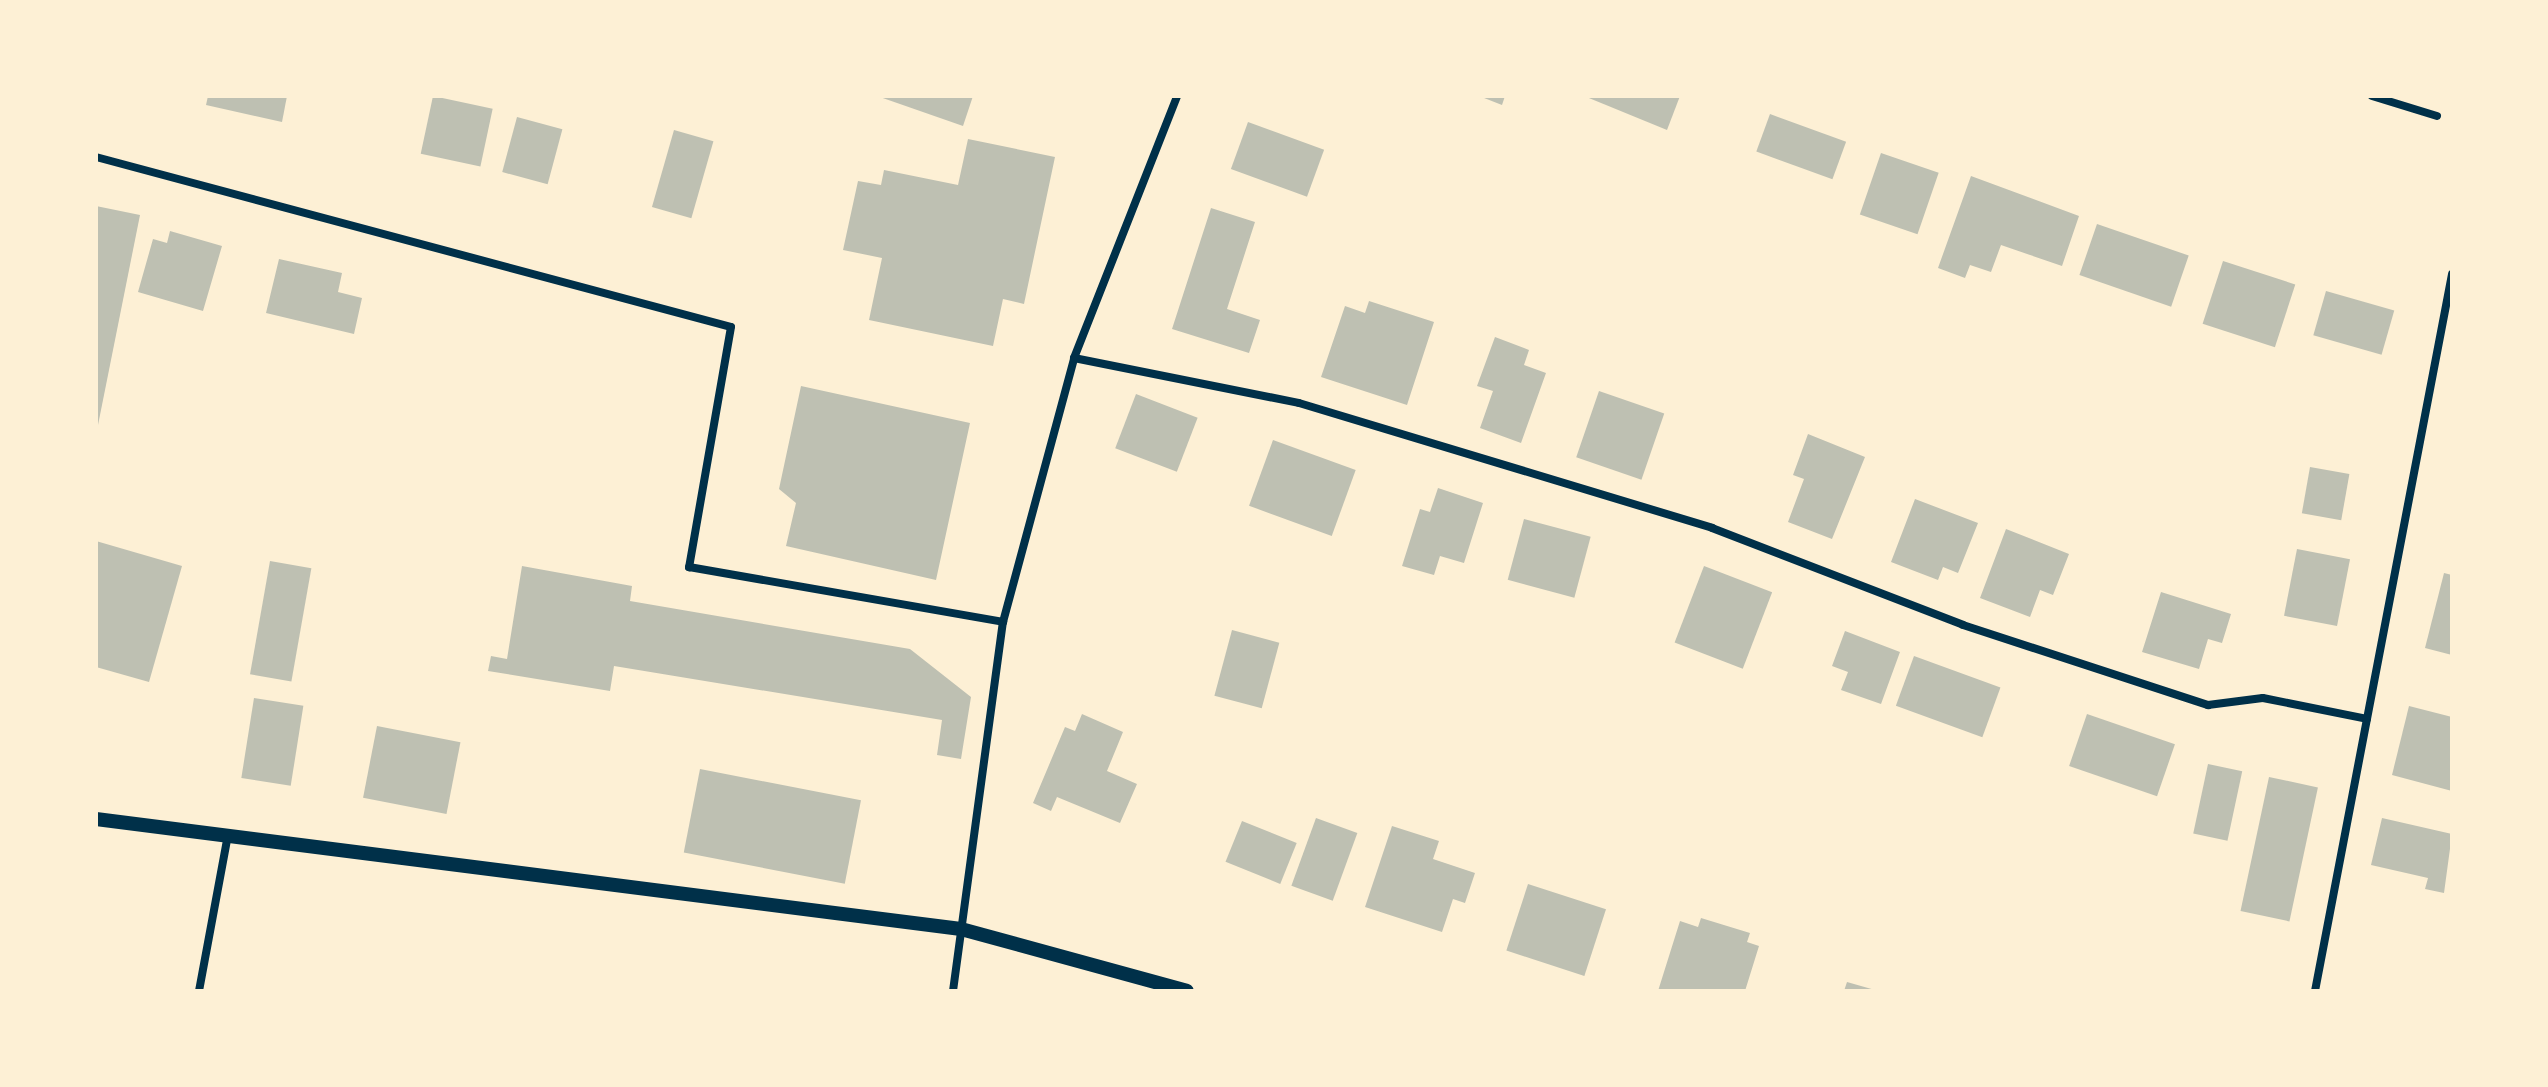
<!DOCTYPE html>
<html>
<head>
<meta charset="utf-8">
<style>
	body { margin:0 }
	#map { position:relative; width:2548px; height:1087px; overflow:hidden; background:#fdf0d5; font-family:"Noto Serif",serif }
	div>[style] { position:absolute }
	.building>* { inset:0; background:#bec0b2; transform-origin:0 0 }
	.minor>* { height:8px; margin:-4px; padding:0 4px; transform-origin:4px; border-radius:4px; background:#003049 }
	.tertiary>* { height:14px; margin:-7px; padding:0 7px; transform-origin:7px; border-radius:7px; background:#003049 }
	span { translate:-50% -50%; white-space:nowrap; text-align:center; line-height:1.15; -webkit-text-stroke:7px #fdf0d5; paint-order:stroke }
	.frame { position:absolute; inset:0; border:98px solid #fdf0d5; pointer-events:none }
</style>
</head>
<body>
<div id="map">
	<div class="building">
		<div style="clip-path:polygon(208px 96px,287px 96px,282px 122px,206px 105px)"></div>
		<div style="left:433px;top:96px;width:61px;height:59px;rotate:12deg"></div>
		<div style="clip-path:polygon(877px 96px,973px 96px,963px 126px)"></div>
		<div style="clip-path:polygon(1479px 96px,1505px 96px,1502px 105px)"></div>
		<div style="clip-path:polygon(1584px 96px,1680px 96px,1667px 130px)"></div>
		<div style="left:1770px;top:114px;width:81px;height:40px;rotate:20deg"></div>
		<div style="left:517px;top:117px;width:47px;height:57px;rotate:15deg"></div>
		<div style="left:1248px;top:122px;width:81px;height:50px;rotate:20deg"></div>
		<div style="left:674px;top:130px;width:41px;height:80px;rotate:16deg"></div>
		<div style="clip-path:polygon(968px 139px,1055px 157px,1024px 304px,1003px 299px,993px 346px,869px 320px,882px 258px,843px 250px,858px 181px,881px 185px,884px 170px,958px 185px)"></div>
		<div style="left:1881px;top:153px;width:61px;height:65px;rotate:19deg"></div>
		<div style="clip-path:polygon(1971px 176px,2079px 216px,2062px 266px,2001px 245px,1991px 272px,1970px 265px,1965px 278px,1938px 268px)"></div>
		<div style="clip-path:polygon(96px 206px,140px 215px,97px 430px,96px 430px)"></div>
		<div style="clip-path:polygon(1211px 208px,1255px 222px,1227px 309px,1260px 320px,1249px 353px,1172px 329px)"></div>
		<div style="left:2097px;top:224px;width:97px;height:54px;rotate:19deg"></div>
		<div style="clip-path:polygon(170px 231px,222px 246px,203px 311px,138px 292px,153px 239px,167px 243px)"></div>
		<div style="clip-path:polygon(279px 259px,342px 273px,338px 292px,362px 298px,354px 334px,266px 313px)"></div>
		<div style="left:2223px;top:261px;width:76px;height:66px;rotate:18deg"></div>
		<div style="left:2326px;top:291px;width:71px;height:46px;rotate:16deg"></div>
		<div style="clip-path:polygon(1369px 301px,1434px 322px,1407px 405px,1321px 377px,1345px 306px,1365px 313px)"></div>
		<div style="clip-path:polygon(1495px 337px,1529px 350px,1524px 365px,1546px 373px,1521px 443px,1480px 428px,1493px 391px,1477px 386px)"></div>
		<div style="clip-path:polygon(801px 386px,970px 423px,936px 580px,786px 546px,796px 503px,779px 489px)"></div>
		<div style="left:1599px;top:391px;width:69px;height:70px;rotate:19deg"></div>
		<div style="left:1136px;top:394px;width:66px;height:58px;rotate:21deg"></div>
		<div style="clip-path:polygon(1808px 434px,1865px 457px,1832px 539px,1788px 522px,1804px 479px,1793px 475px)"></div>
		<div style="left:1273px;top:440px;width:88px;height:70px;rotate:20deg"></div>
		<div style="left:2310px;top:467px;width:40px;height:47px;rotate:10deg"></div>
		<div style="clip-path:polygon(1438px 488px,1483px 503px,1464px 563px,1440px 556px,1434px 575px,1402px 566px,1420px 509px,1430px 512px)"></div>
		<div style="clip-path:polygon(1915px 499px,1978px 523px,1958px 573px,1943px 567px,1938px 580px,1891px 562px)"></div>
		<div style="left:1524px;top:519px;width:69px;height:63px;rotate:15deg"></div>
		<div style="clip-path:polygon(2006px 529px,2069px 554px,2053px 595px,2040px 590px,2030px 617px,1980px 598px)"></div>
		<div style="clip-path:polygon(96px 541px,182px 566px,149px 682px,96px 667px)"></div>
		<div style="left:2297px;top:549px;width:54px;height:68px;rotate:11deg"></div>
		<div style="left:270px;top:561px;width:42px;height:115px;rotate:10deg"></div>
		<div style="clip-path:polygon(522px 566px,632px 586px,630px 601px,910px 649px,971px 697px,961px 759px,937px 755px,942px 720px,614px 666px,610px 691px,488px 671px,491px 656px,507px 659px)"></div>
		<div style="left:1704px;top:566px;width:73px;height:82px;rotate:21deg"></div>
		<div style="clip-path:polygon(2444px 573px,2452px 575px,2452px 655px,2425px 648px)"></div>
		<div style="clip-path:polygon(2161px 592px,2231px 614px,2222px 643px,2208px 639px,2199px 669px,2142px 652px)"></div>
		<div style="left:1232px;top:630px;width:49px;height:68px;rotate:15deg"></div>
		<div style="clip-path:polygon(1845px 631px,1900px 652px,1881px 704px,1841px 690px,1848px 672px,1832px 666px)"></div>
		<div style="left:1914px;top:656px;width:92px;height:53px;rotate:20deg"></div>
		<div style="left:254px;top:698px;width:50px;height:81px;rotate:9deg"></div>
		<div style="clip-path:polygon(2409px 706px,2452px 717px,2452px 791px,2392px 775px)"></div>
		<div style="clip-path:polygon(1082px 714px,1123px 732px,1107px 771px,1137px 784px,1120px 823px,1057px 797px,1051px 811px,1033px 803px,1065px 727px,1075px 731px)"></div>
		<div style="left:2087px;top:714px;width:93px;height:55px;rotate:19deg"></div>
		<div style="left:377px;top:726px;width:85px;height:73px;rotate:11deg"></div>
		<div style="left:2208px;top:764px;width:35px;height:71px;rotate:12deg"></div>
		<div style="left:700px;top:769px;width:164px;height:85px;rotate:11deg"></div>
		<div style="left:2269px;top:777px;width:50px;height:137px;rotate:12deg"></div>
		<div style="left:1316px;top:818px;width:44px;height:72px;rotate:20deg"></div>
		<div style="clip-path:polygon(2382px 818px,2452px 834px,2444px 893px,2425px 889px,2428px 878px,2371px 865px)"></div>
		<div style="left:1242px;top:821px;width:59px;height:44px;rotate:22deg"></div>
		<div style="clip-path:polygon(1392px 826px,1439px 841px,1433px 859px,1475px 873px,1465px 903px,1453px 899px,1442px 932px,1365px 907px)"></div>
		<div style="left:1528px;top:884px;width:82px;height:70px;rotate:18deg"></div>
		<div style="clip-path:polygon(1701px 918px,1750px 933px,1747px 942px,1759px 946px,1745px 991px,1658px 991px,1680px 921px,1698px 927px)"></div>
		<div style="clip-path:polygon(1847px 982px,1875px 990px,1875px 991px,1844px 991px)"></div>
	</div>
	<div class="minor">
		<div style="left:2372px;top:96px;width:68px;rotate:17.1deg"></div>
		<div style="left:96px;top:157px;width:657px;rotate:14.99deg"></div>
		<div style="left:731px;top:327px;width:244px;rotate:99.9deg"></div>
		<div style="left:689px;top:567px;width:319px;rotate:9.9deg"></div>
		<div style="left:1074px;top:358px;width:229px;rotate:11.3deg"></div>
		<div style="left:1299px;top:403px;width:432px;rotate:16.8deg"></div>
		<div style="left:1712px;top:528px;width:269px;rotate:21.1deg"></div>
		<div style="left:1963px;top:625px;width:258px;rotate:18.1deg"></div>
		<div style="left:2208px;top:705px;width:55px;rotate:-7.3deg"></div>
		<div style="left:2263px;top:698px;width:106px;rotate:11.4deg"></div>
		<div style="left:199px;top:991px;width:159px;rotate:-79.5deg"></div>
		<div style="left:953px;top:991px;width:372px;rotate:-82.3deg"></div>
		<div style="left:1003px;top:622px;width:273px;rotate:-74.9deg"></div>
		<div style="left:1074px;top:358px;width:282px;rotate:-68.5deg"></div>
		<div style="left:2315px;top:991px;width:730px;rotate:-79.18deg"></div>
	</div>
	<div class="tertiary">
		<div style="left:96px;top:819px;width:872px;rotate:7.25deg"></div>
		<div style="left:961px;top:929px;width:234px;rotate:15.3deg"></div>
	</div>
	<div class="frame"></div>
</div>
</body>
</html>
